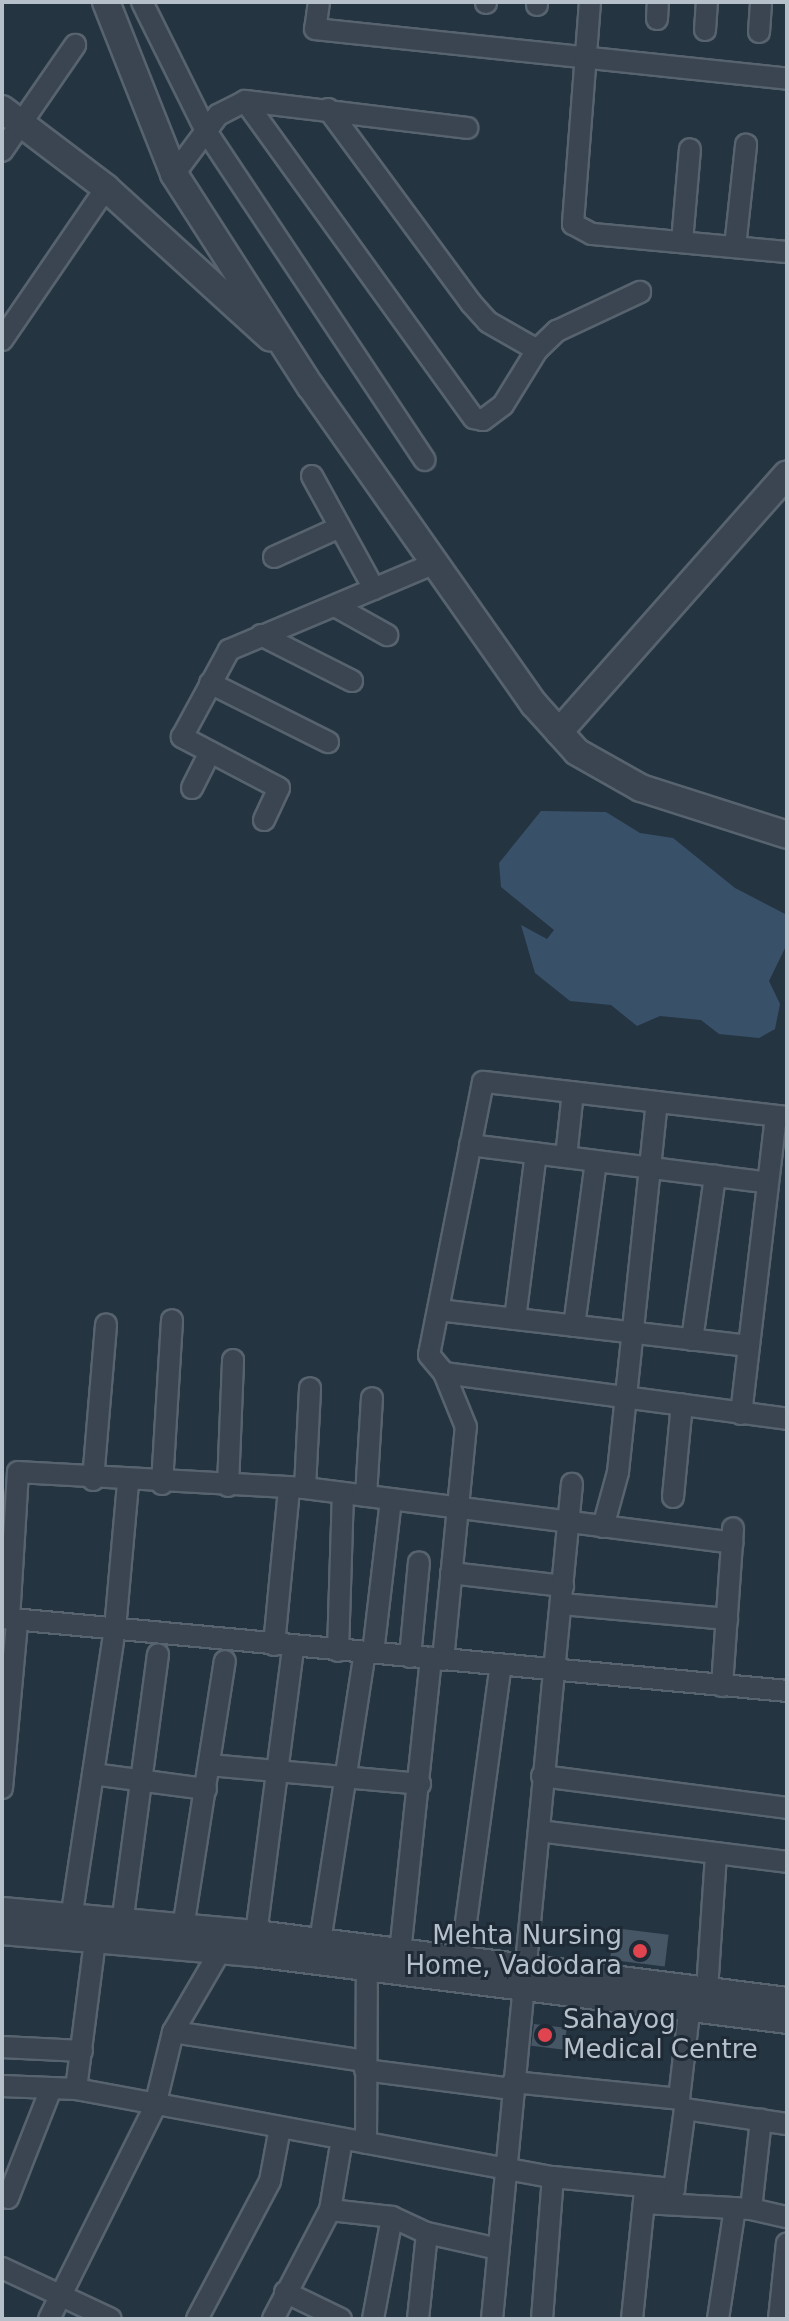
<!DOCTYPE html>
<html>
<head>
<meta charset="utf-8">
<style>
	body { margin:0 }
	#map { position:relative; width:789px; height:2321px; overflow:hidden; background:#253441; font-family:"DejaVu Sans",sans-serif }
	div>[style] { position:absolute }
	.water>* { inset:0; background:#395069 }
	.building>* { inset:0; background:#465665; transform-origin:0 0 }
	.roads { filter:drop-shadow(2px 0 #57636e) drop-shadow(-2px 0 #57636e) drop-shadow(0 2px #57636e) drop-shadow(0 -2px #57636e) }
	.minor>* { height:20px; margin:-10px; padding:0 10px; transform-origin:10px; border-radius:10px; background:#3a4551 }
	.tertiary>* { height:26px; margin:-13px; padding:0 13px; transform-origin:13px; border-radius:13px; background:#3a4551 }
	.dots>* { width:22px; height:22px; translate:-50% -50%; box-sizing:border-box; border:4px solid #1e2a36; border-radius:50% }
	span { translate:-50% -50%; white-space:nowrap; text-align:center; line-height:1.15; -webkit-text-stroke:6px #1e2a36; paint-order:stroke }
	.poi-label { font-size:26px; color:#b6c0cb }
	.right { translate:-100% -50%; text-align:right }
	.left { translate:0 -50%; text-align:left }
	.frame { position:absolute; inset:0; border:4px solid #b6c0cb; pointer-events:none }
</style>
</head>
<body>
<div id="map">
	<div class="water">
		<div style="clip-path:polygon(541px 811px,606px 812px,640px 833px,673px 838px,735px 888px,787px 915px,787px 944px,769px 981px,780px 1004px,775px 1029px,759px 1038px,719px 1034px,701px 1020px,660px 1016px,637px 1026px,611px 1005px,570px 1001px,535px 973px,521px 925px,547px 939px,554px 930px,501px 887px,499px 863px)"></div>
	</div>
	<div class="building">
		<div style="left:614px;top:1928px;width:55px;height:32px;rotate:7deg"></div>
		<div style="left:534px;top:2024px;width:33px;height:22px;rotate:7deg"></div>
	</div>
	<div class="roads">
		<div class="minor">
			<div style="left:142px;top:2px;width:144px;rotate:63.6deg"></div>
			<div style="left:206px;top:131px;width:395px;rotate:56.4deg"></div>
			<div style="left:319px;top:2px;width:27px;rotate:98deg"></div>
			<div style="left:315px;top:29px;width:475px;rotate:6deg"></div>
			<div style="left:590px;top:2px;width:223px;rotate:94.4deg"></div>
			<div style="left:573px;top:224px;width:21px;rotate:28deg"></div>
			<div style="left:592px;top:234px;width:196px;rotate:5.3deg"></div>
			<div style="left:486px;top:3px;width:1px;rotate:-90deg"></div>
			<div style="left:537px;top:5px;width:3px;rotate:-90deg"></div>
			<div style="left:657px;top:19px;width:17px;rotate:-87deg"></div>
			<div style="left:705px;top:30px;width:28px;rotate:-86deg"></div>
			<div style="left:759px;top:32px;width:30px;rotate:-86deg"></div>
			<div style="left:245px;top:101px;width:391px;rotate:54.2deg"></div>
			<div style="left:474px;top:418px;width:9px;rotate:13deg"></div>
			<div style="left:483px;top:420px;width:25px;rotate:-37deg"></div>
			<div style="left:503px;top:405px;width:65px;rotate:-58.3deg"></div>
			<div style="left:537px;top:350px;width:28px;rotate:-44deg"></div>
			<div style="left:557px;top:331px;width:92px;rotate:-25.2deg"></div>
			<div style="left:328px;top:109px;width:241px;rotate:53.6deg"></div>
			<div style="left:471px;top:303px;width:25px;rotate:48deg"></div>
			<div style="left:488px;top:322px;width:56px;rotate:29.7deg"></div>
			<div style="left:2px;top:151px;width:129px;rotate:-55.4deg"></div>
			<div style="left:174px;top:174px;width:74px;rotate:-53.3deg"></div>
			<div style="left:218px;top:115px;width:30px;rotate:-27deg"></div>
			<div style="left:245px;top:101px;width:224px;rotate:6.9deg"></div>
			<div style="left:682px;top:242px;width:93px;rotate:-85.1deg"></div>
			<div style="left:735px;top:247px;width:103px;rotate:-83.8deg"></div>
			<div style="left:2px;top:340px;width:184px;rotate:-55.6deg"></div>
			<div style="left:312px;top:476px;width:129px;rotate:61.2deg"></div>
			<div style="left:274px;top:557px;width:72px;rotate:-24.4deg"></div>
			<div style="left:335px;top:606px;width:60px;rotate:29.1deg"></div>
			<div style="left:261px;top:635px;width:102px;rotate:26.8deg"></div>
			<div style="left:210px;top:683px;width:132px;rotate:26.6deg"></div>
			<div style="left:192px;top:788px;width:40px;rotate:-63.4deg"></div>
			<div style="left:264px;top:820px;width:35px;rotate:-65deg"></div>
			<div style="left:279px;top:788px;width:110px;rotate:-152.3deg"></div>
			<div style="left:182px;top:737px;width:99px;rotate:-61.6deg"></div>
			<div style="left:229px;top:650px;width:224px;rotate:-22.9deg"></div>
			<div style="left:787px;top:1117px;width:306px;rotate:-173.4deg"></div>
			<div style="left:483px;top:1082px;width:278px;rotate:101.2deg"></div>
			<div style="left:429px;top:1355px;width:23px;rotate:50deg"></div>
			<div style="left:444px;top:1373px;width:346px;rotate:7.6deg"></div>
			<div style="left:470px;top:1145px;width:296px;rotate:7.2deg"></div>
			<div style="left:566px;top:1157px;width:65px;rotate:-83.9deg"></div>
			<div style="left:438px;top:1310px;width:313px;rotate:6.6deg"></div>
			<div style="left:515px;top:1319px;width:167px;rotate:-82.8deg"></div>
			<div style="left:574px;top:1326px;width:166px;rotate:-82.4deg"></div>
			<div style="left:692px;top:1340px;width:166px;rotate:-82deg"></div>
			<div style="left:741px;top:1414px;width:300px;rotate:-83.3deg"></div>
			<div style="left:93px;top:1480px;width:156px;rotate:-85.2deg"></div>
			<div style="left:162px;top:1484px;width:164px;rotate:-86.5deg"></div>
			<div style="left:228px;top:1486px;width:126px;rotate:-87.7deg"></div>
			<div style="left:305px;top:1488px;width:100px;rotate:-87.1deg"></div>
			<div style="left:366px;top:1496px;width:98px;rotate:-86.5deg"></div>
			<div style="left:673px;top:1497px;width:93px;rotate:-84.5deg"></div>
			<div style="left:603px;top:1527px;width:57px;rotate:-74.7deg"></div>
			<div style="left:618px;top:1472px;width:372px;rotate:-84deg"></div>
			<div style="left:451px;top:1573px;width:113px;rotate:6.6deg"></div>
			<div style="left:562px;top:1604px;width:166px;rotate:5.2deg"></div>
			<div style="left:2px;top:1618px;width:788px;rotate:5.31deg"></div>
			<div style="left:9px;top:1619px;width:147px;rotate:-86.5deg"></div>
			<div style="left:18px;top:1472px;width:287px;rotate:3.2deg"></div>
			<div style="left:305px;top:1488px;width:431px;rotate:7.3deg"></div>
			<div style="left:274px;top:1645px;width:158px;rotate:-84.5deg"></div>
			<div style="left:338px;top:1651px;width:158px;rotate:-88.2deg"></div>
			<div style="left:373px;top:1653px;width:155px;rotate:-83.3deg"></div>
			<div style="left:410px;top:1657px;width:95px;rotate:-84.6deg"></div>
			<div style="left:443px;top:1660px;width:234px;rotate:-84.4deg"></div>
			<div style="left:466px;top:1427px;width:58px;rotate:-112.2deg"></div>
			<div style="left:722px;top:1686px;width:158px;rotate:-86deg"></div>
			<div style="left:209px;top:1765px;width:212px;rotate:5.1deg"></div>
			<div style="left:93px;top:1774px;width:114px;rotate:7.6deg"></div>
			<div style="left:542px;top:1776px;width:247px;rotate:7.4deg"></div>
			<div style="left:2px;top:1788px;width:167px;rotate:-84.8deg"></div>
			<div style="left:539px;top:1831px;width:250px;rotate:7.1deg"></div>
			<div style="left:71px;top:1919px;width:293px;rotate:-81.4deg"></div>
			<div style="left:115px;top:1629px;width:148px;rotate:-84.9deg"></div>
			<div style="left:122px;top:1924px;width:272px;rotate:-82.4deg"></div>
			<div style="left:183px;top:1928px;width:270px;rotate:-81.1deg"></div>
			<div style="left:256px;top:1934px;width:288px;rotate:-82.6deg"></div>
			<div style="left:320px;top:1942px;width:293px;rotate:-81.2deg"></div>
			<div style="left:400px;top:1953px;width:297px;rotate:-84deg"></div>
			<div style="left:461px;top:1959px;width:297px;rotate:-82.3deg"></div>
			<div style="left:707px;top:1990px;width:137px;rotate:-86.2deg"></div>
			<div style="left:173px;top:2032px;width:194px;rotate:8.6deg"></div>
			<div style="left:2px;top:2047px;width:80px;rotate:2.9deg"></div>
			<div style="left:365px;top:2070px;width:148px;rotate:7.4deg"></div>
			<div style="left:513px;top:2082px;width:167px;rotate:5.8deg"></div>
			<div style="left:679px;top:2099px;width:105px;rotate:-83.4deg"></div>
			<div style="left:2px;top:2086px;width:74px;rotate:2.3deg"></div>
			<div style="left:76px;top:2089px;width:485px;rotate:10.5deg"></div>
			<div style="left:553px;top:2177px;width:122px;rotate:5.7deg"></div>
			<div style="left:674px;top:2189px;width:81px;rotate:-82.2deg"></div>
			<div style="left:685px;top:2109px;width:103px;rotate:8.4deg"></div>
			<div style="left:76px;top:2089px;width:165px;rotate:-82.7deg"></div>
			<div style="left:366px;top:2143px;width:190px;rotate:-89.7deg"></div>
			<div style="left:8px;top:2198px;width:117px;rotate:-68.5deg"></div>
			<div style="left:644px;top:2203px;width:107px;rotate:3.2deg"></div>
			<div style="left:751px;top:2209px;width:37px;rotate:13deg"></div>
			<div style="left:751px;top:2209px;width:90px;rotate:-83.6deg"></div>
			<div style="left:330px;top:2210px;width:62px;rotate:6.4deg"></div>
			<div style="left:392px;top:2217px;width:38px;rotate:25deg"></div>
			<div style="left:427px;top:2233px;width:73px;rotate:12.7deg"></div>
			<div style="left:2px;top:2268px;width:120px;rotate:25.1deg"></div>
			<div style="left:285px;top:2292px;width:62px;rotate:25.7deg"></div>
			<div style="left:49px;top:2319px;width:238px;rotate:-63.5deg"></div>
			<div style="left:155px;top:2106px;width:76px;rotate:-76.3deg"></div>
			<div style="left:173px;top:2032px;width:105px;rotate:-59.8deg"></div>
			<div style="left:197px;top:2319px;width:156px;rotate:-62.1deg"></div>
			<div style="left:270px;top:2181px;width:54px;rotate:-79.3deg"></div>
			<div style="left:273px;top:2319px;width:123px;rotate:-62.4deg"></div>
			<div style="left:330px;top:2210px;width:72px;rotate:-80.4deg"></div>
			<div style="left:373px;top:2319px;width:104px;rotate:-79.4deg"></div>
			<div style="left:418px;top:2319px;width:86px;rotate:-84deg"></div>
			<div style="left:492px;top:2319px;width:839px;rotate:-84.53deg"></div>
			<div style="left:542px;top:2319px;width:142px;rotate:-85.6deg"></div>
			<div style="left:632px;top:2319px;width:128px;rotate:-84.2deg"></div>
			<div style="left:718px;top:2319px;width:112px;rotate:-81.3deg"></div>
			<div style="left:779px;top:2319px;width:76px;rotate:-84deg"></div>
		</div>
		<div class="tertiary">
			<div style="left:106px;top:2px;width:185px;rotate:68.4deg"></div>
			<div style="left:174px;top:174px;width:253px;rotate:57.3deg"></div>
			<div style="left:311px;top:387px;width:388px;rotate:54.9deg"></div>
			<div style="left:534px;top:704px;width:64px;rotate:48.1deg"></div>
			<div style="left:577px;top:752px;width:73px;rotate:29.4deg"></div>
			<div style="left:641px;top:788px;width:153px;rotate:17.8deg"></div>
			<div style="left:2px;top:109px;width:131px;rotate:37.2deg"></div>
			<div style="left:106px;top:188px;width:222px;rotate:42.3deg"></div>
			<div style="left:559px;top:732px;width:344px;rotate:-48.5deg"></div>
			<div style="left:2px;top:1911px;width:255px;rotate:5.2deg"></div>
			<div style="left:256px;top:1934px;width:535px;rotate:7.19deg"></div>
			<div style="left:2px;top:1931px;width:253px;rotate:5deg"></div>
			<div style="left:254px;top:1953px;width:537px;rotate:7.16deg"></div>
		</div>
	</div>
	<div class="dots">
		<div style="left:640px;top:1951px;background:#e0444e"></div>
		<div style="left:545px;top:2035px;background:#e0444e"></div>
	</div>
	<div class="poi-label">
		<span class="right" style="left:622px;top:1951px">Mehta Nursing<br>Home, Vadodara</span>
		<span class="left" style="left:563px;top:2035px">Sahayog<br>Medical Centre</span>
	</div>
	<div class="frame"></div>
</div>
</body>
</html>
